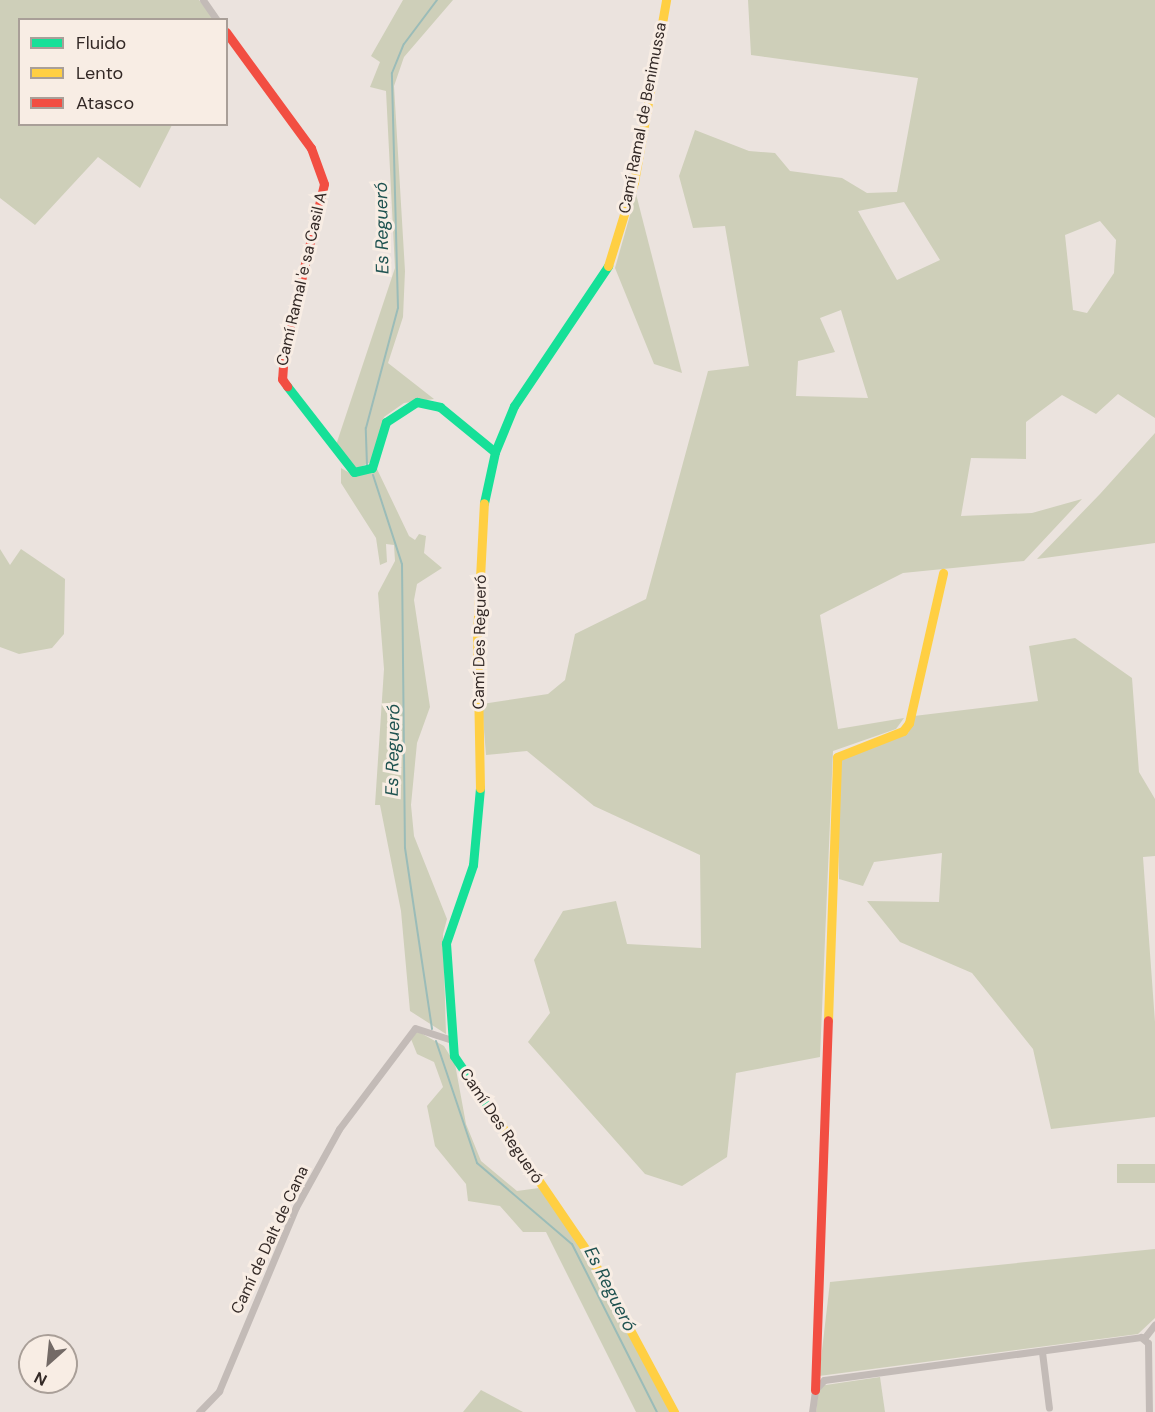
<!DOCTYPE html>
<html>
<head>
<meta charset="utf-8">
<style>
	body { margin:0 }
	#map { position:relative; width:1155px; height:1412px; overflow:hidden; background:#ebe3de; font-family:"DM Sans",sans-serif }
	div>[style] { position:absolute }
	.green>* { inset:0; background:#cecfb9; transform-origin:0 0 }
	.stream>* { height:2px; margin:-1px; padding:0 1px; transform-origin:1px; border-radius:1px; background:#9bbcb8 }
	.street>* { height:7px; margin:-3.5px; padding:0 3.5px; transform-origin:3.5px; border-radius:3.5px; background:#c3bbb7 }
	.fast>* { height:9px; margin:-4.5px; padding:0 4.5px; transform-origin:4.5px; border-radius:4.5px; background:#16e098 }
	.slow>* { height:9px; margin:-4.5px; padding:0 4.5px; transform-origin:4.5px; border-radius:4.5px; background:#ffcf43 }
	.jam>* { height:9px; margin:-4.5px; padding:0 4.5px; transform-origin:4.5px; border-radius:4.5px; background:#f24e42 }
	span { translate:-50% -50%; white-space:nowrap; text-align:center; line-height:1.15; -webkit-text-stroke:6px #f8ede4; paint-order:stroke }
	.street-label { font-size:16px; color:#332926 }
	.water-label { font-size:18px; color:#1e5250; font-style:italic }
	.legend { position:absolute; left:18px; top:18px; width:210px; height:108px; box-sizing:border-box; background:#f8ede4; border:2px solid #a99f98; margin:0; padding:8px 10px; list-style:none; font-size:18px; color:#332926 }
	.legend li { display:flex; align-items:center; gap:12px; height:30px }
	.legend b { width:30px; border:2px solid #a99f98 }
	.north { position:absolute; left:18px; top:1334px; width:60px; height:60px; box-sizing:border-box; background:#f8ede4; border:2px solid #a99f98; border-radius:50%; rotate:207deg; font-size:16px; font-weight:700; line-height:24px; text-align:center; color:#332926 }
	.north::after { content:''; display:block; margin:auto; width:21px; height:27px; background:#736a66; clip-path:polygon(50% 0,100% 100%,50% 72%,0 100%) }
</style>
</head>
<body>
<div id="map">
	<div class="green">
		<div style="clip-path:polygon(0 0,199px 0,214px 19px,20px 20px,20px 124px,172px 125px,140px 188px,98px 157px,35px 225px,0 198px)"></div>
		<div style="clip-path:polygon(403px 0,453px 0,404px 57px,394px 86px,405px 271px,403px 317px,388px 363px,434px 399px,404px 403px,384px 417px,373px 461px,356px 469px,336px 445px,395px 268px,386px 91px,370px 87px,380px 62px,371px 56px)"></div>
		<div style="clip-path:polygon(evenodd,748px 0,1155px 0,1155px 418px,1118px 394px,1096px 414px,1062px 395px,1026px 422px,1026px 459px,971px 458px,961px 516px,1032px 513px,1082px 499px,1024px 561px,903px 573px,820px 615px,838px 729px,904px 718px,896px 729px,833px 751px,820px 1057px,736px 1073px,727px 1157px,682px 1186px,645px 1174px,528px 1042px,550px 1013px,534px 960px,563px 911px,616px 901px,627px 944px,701px 948px,700px 855px,594px 806px,527px 751px,486px 755px,482px 704px,548px 694px,565px 680px,575px 634px,646px 599px,708px 371px,749px 366px,725px 226px,693px 228px,679px 176px,695px 130px,749px 151px,775px 153px,790px 171px,842px 178px,867px 193px,897px 192px,918px 78px,751px 55px,748px 0,904px 202px,940px 260px,897px 280px,858px 211px,904px 202px,748px 0,1100px 221px,1116px 240px,1114px 273px,1087px 313px,1073px 310px,1065px 235px,1100px 221px,748px 0,841px 310px,868px 398px,796px 396px,798px 361px,835px 352px,820px 318px,841px 310px)"></div>
		<div style="clip-path:polygon(636px 194px,682px 373px,654px 364px,615px 268px)"></div>
		<div style="clip-path:polygon(1155px 433px,1155px 543px,1037px 559px,1100px 494px)"></div>
		<div style="clip-path:polygon(341px 468px,353px 475px,377px 469px,409px 536px,415px 540px,419px 534px,426px 536px,424px 553px,442px 568px,417px 584px,414px 600px,430px 707px,417px 743px,411px 805px,414px 836px,447px 919px,443px 934px,446px 1034px,410px 1011px,401px 911px,380px 805px,375px 805px,384px 669px,378px 593px,395px 561px,394px 545px,386px 544px,387px 562px,380px 565px,376px 538px,341px 483px)"></div>
		<div style="clip-path:polygon(0 549px,10px 565px,21px 549px,65px 579px,64px 634px,52px 648px,19px 654px,0 647px)"></div>
		<div style="clip-path:polygon(1075px 638px,1132px 678px,1139px 772px,1155px 799px,1155px 856px,1143px 857px,1155px 1022px,1155px 1117px,1051px 1129px,1033px 1049px,972px 973px,900px 942px,867px 901px,939px 902px,942px 853px,874px 862px,863px 886px,839px 879px,838px 765px,843px 756px,908px 733px,914px 716px,1038px 701px,1029px 646px)"></div>
		<div style="clip-path:polygon(417px 1031px,444px 1046px,455px 1064px,466px 1124px,481px 1161px,517px 1191px,539px 1188px,581px 1246px,670px 1412px,636px 1412px,546px 1232px,523px 1232px,500px 1206px,468px 1201px,466px 1184px,435px 1146px,427px 1106px,443px 1087px,434px 1062px,417px 1054px,411px 1039px)"></div>
		<div style="left:1155px;top:1164px;width:19px;height:38px;rotate:90deg"></div>
		<div style="clip-path:polygon(1155px 1249px,1155px 1318px,1138px 1334px,819px 1376px,830px 1282px)"></div>
		<div style="clip-path:polygon(880px 1377px,885px 1412px,816px 1412px,819px 1386px)"></div>
		<div style="clip-path:polygon(481px 1390px,523px 1412px,463px 1412px)"></div>
	</div>
	<div class="stream">
		<div style="left:367px;top:465px;width:37px;rotate:-92deg"></div>
		<div style="left:366px;top:428px;width:124px;rotate:-75.1deg"></div>
		<div style="left:398px;top:308px;width:235px;rotate:-91.5deg"></div>
		<div style="left:392px;top:73px;width:31px;rotate:-68deg"></div>
		<div style="left:404px;top:44px;width:55px;rotate:-53.1deg"></div>
		<div style="left:373px;top:475px;width:94px;rotate:72deg"></div>
		<div style="left:402px;top:564px;width:284px;rotate:89.4deg"></div>
		<div style="left:405px;top:848px;width:183px;rotate:81.5deg"></div>
		<div style="left:436px;top:1041px;width:129px;rotate:71.4deg"></div>
		<div style="left:477px;top:1163px;width:125px;rotate:40.5deg"></div>
		<div style="left:572px;top:1244px;width:188px;rotate:63.2deg"></div>
	</div>
	<div class="street">
		<div style="left:203px;top:0;width:24px;rotate:55deg"></div>
		<div style="left:1145px;top:1337px;width:16px;rotate:-52deg"></div>
		<div style="left:1042px;top:1352px;width:56px;rotate:82.9deg"></div>
		<div style="left:199px;top:1412px;width:29px;rotate:-46deg"></div>
		<div style="left:219px;top:1391px;width:199px;rotate:-67.3deg"></div>
		<div style="left:296px;top:1207px;width:89px;rotate:-61.1deg"></div>
		<div style="left:339px;top:1129px;width:126px;rotate:-53deg"></div>
		<div style="left:415px;top:1028px;width:38px;rotate:18deg"></div>
		<div style="left:812px;top:1412px;width:22px;rotate:-82deg"></div>
		<div style="left:815px;top:1390px;width:13px;rotate:-48deg"></div>
		<div style="left:824px;top:1380px;width:320px;rotate:-7.7deg"></div>
		<div style="left:1141px;top:1337px;width:9px;rotate:41deg"></div>
		<div style="left:1148px;top:1343px;width:69px;rotate:89.2deg"></div>
	</div>
	<div class="fast">
		<div style="left:287px;top:386px;width:109px;rotate:52.1deg"></div>
		<div style="left:354px;top:472px;width:18px;rotate:-13deg"></div>
		<div style="left:372px;top:468px;width:48px;rotate:-73.1deg"></div>
		<div style="left:386px;top:422px;width:37px;rotate:-33deg"></div>
		<div style="left:417px;top:402px;width:24px;rotate:12deg"></div>
		<div style="left:440px;top:407px;width:71px;rotate:39.3deg"></div>
		<div style="left:484px;top:503px;width:52px;rotate:-77.8deg"></div>
		<div style="left:495px;top:452px;width:50px;rotate:-67.6deg"></div>
		<div style="left:514px;top:406px;width:169px;rotate:-56.1deg"></div>
		<div style="left:480px;top:788px;width:77px;rotate:95.2deg"></div>
		<div style="left:473px;top:865px;width:83px;rotate:109.1deg"></div>
		<div style="left:446px;top:943px;width:113px;rotate:86deg"></div>
		<div style="left:454px;top:1056px;width:68px;rotate:55.8deg"></div>
	</div>
	<div class="slow">
		<div style="left:608px;top:266px;width:88px;rotate:-72.8deg"></div>
		<div style="left:634px;top:182px;width:185px;rotate:-80deg"></div>
		<div style="left:480px;top:788px;width:153px;rotate:-91.1deg"></div>
		<div style="left:477px;top:635px;width:132px;rotate:-87deg"></div>
		<div style="left:828px;top:1020px;width:263px;rotate:-88deg"></div>
		<div style="left:837px;top:757px;width:71px;rotate:-21.5deg"></div>
		<div style="left:903px;top:731px;width:10px;rotate:-53deg"></div>
		<div style="left:909px;top:723px;width:154px;rotate:-77.2deg"></div>
		<div style="left:492px;top:1112px;width:176px;rotate:55.7deg"></div>
		<div style="left:591px;top:1257px;width:176px;rotate:61.8deg"></div>
	</div>
	<div class="jam">
		<div style="left:226px;top:32px;width:144px;rotate:53.8deg"></div>
		<div style="left:311px;top:148px;width:38px;rotate:70deg"></div>
		<div style="left:324px;top:184px;width:173px;rotate:103.4deg"></div>
		<div style="left:284px;top:352px;width:27px;rotate:94deg"></div>
		<div style="left:282px;top:379px;width:9px;rotate:54deg"></div>
		<div style="left:815px;top:1390px;width:370px;rotate:-88deg"></div>
	</div>
	<div class="street-label">
		<span style="left:643px;top:118px;rotate:-79deg">Camí Ramal de Benimussa</span>
		<span style="left:302px;top:279px;rotate:-77deg">Camí Ramal 'e sa Casil A</span>
		<span style="left:480px;top:642px;rotate:-89deg">Camí Des Regueró</span>
		<span style="left:501px;top:1126px;rotate:56deg">Camí Des Regueró</span>
		<span style="left:270px;top:1240px;rotate:-65deg">Camí de Dalt de Cana</span>
	</div>
	<div class="water-label">
		<span style="left:382px;top:228px;rotate:-91deg">Es Regueró</span>
		<span style="left:393px;top:750px;rotate:-89deg">Es Regueró</span>
		<span style="left:610px;top:1289px;rotate:63deg">Es Regueró</span>
	</div>
	<ul class="legend">
	<li><b style="height:8px;background:#16e098"></b>Fluido</li>
	<li><b style="height:8px;background:#ffcf43"></b>Lento</li>
	<li><b style="height:8px;background:#f24e42"></b>Atasco</li>
	</ul>
	<div class="north">N</div>
</div>
</body>
</html>
